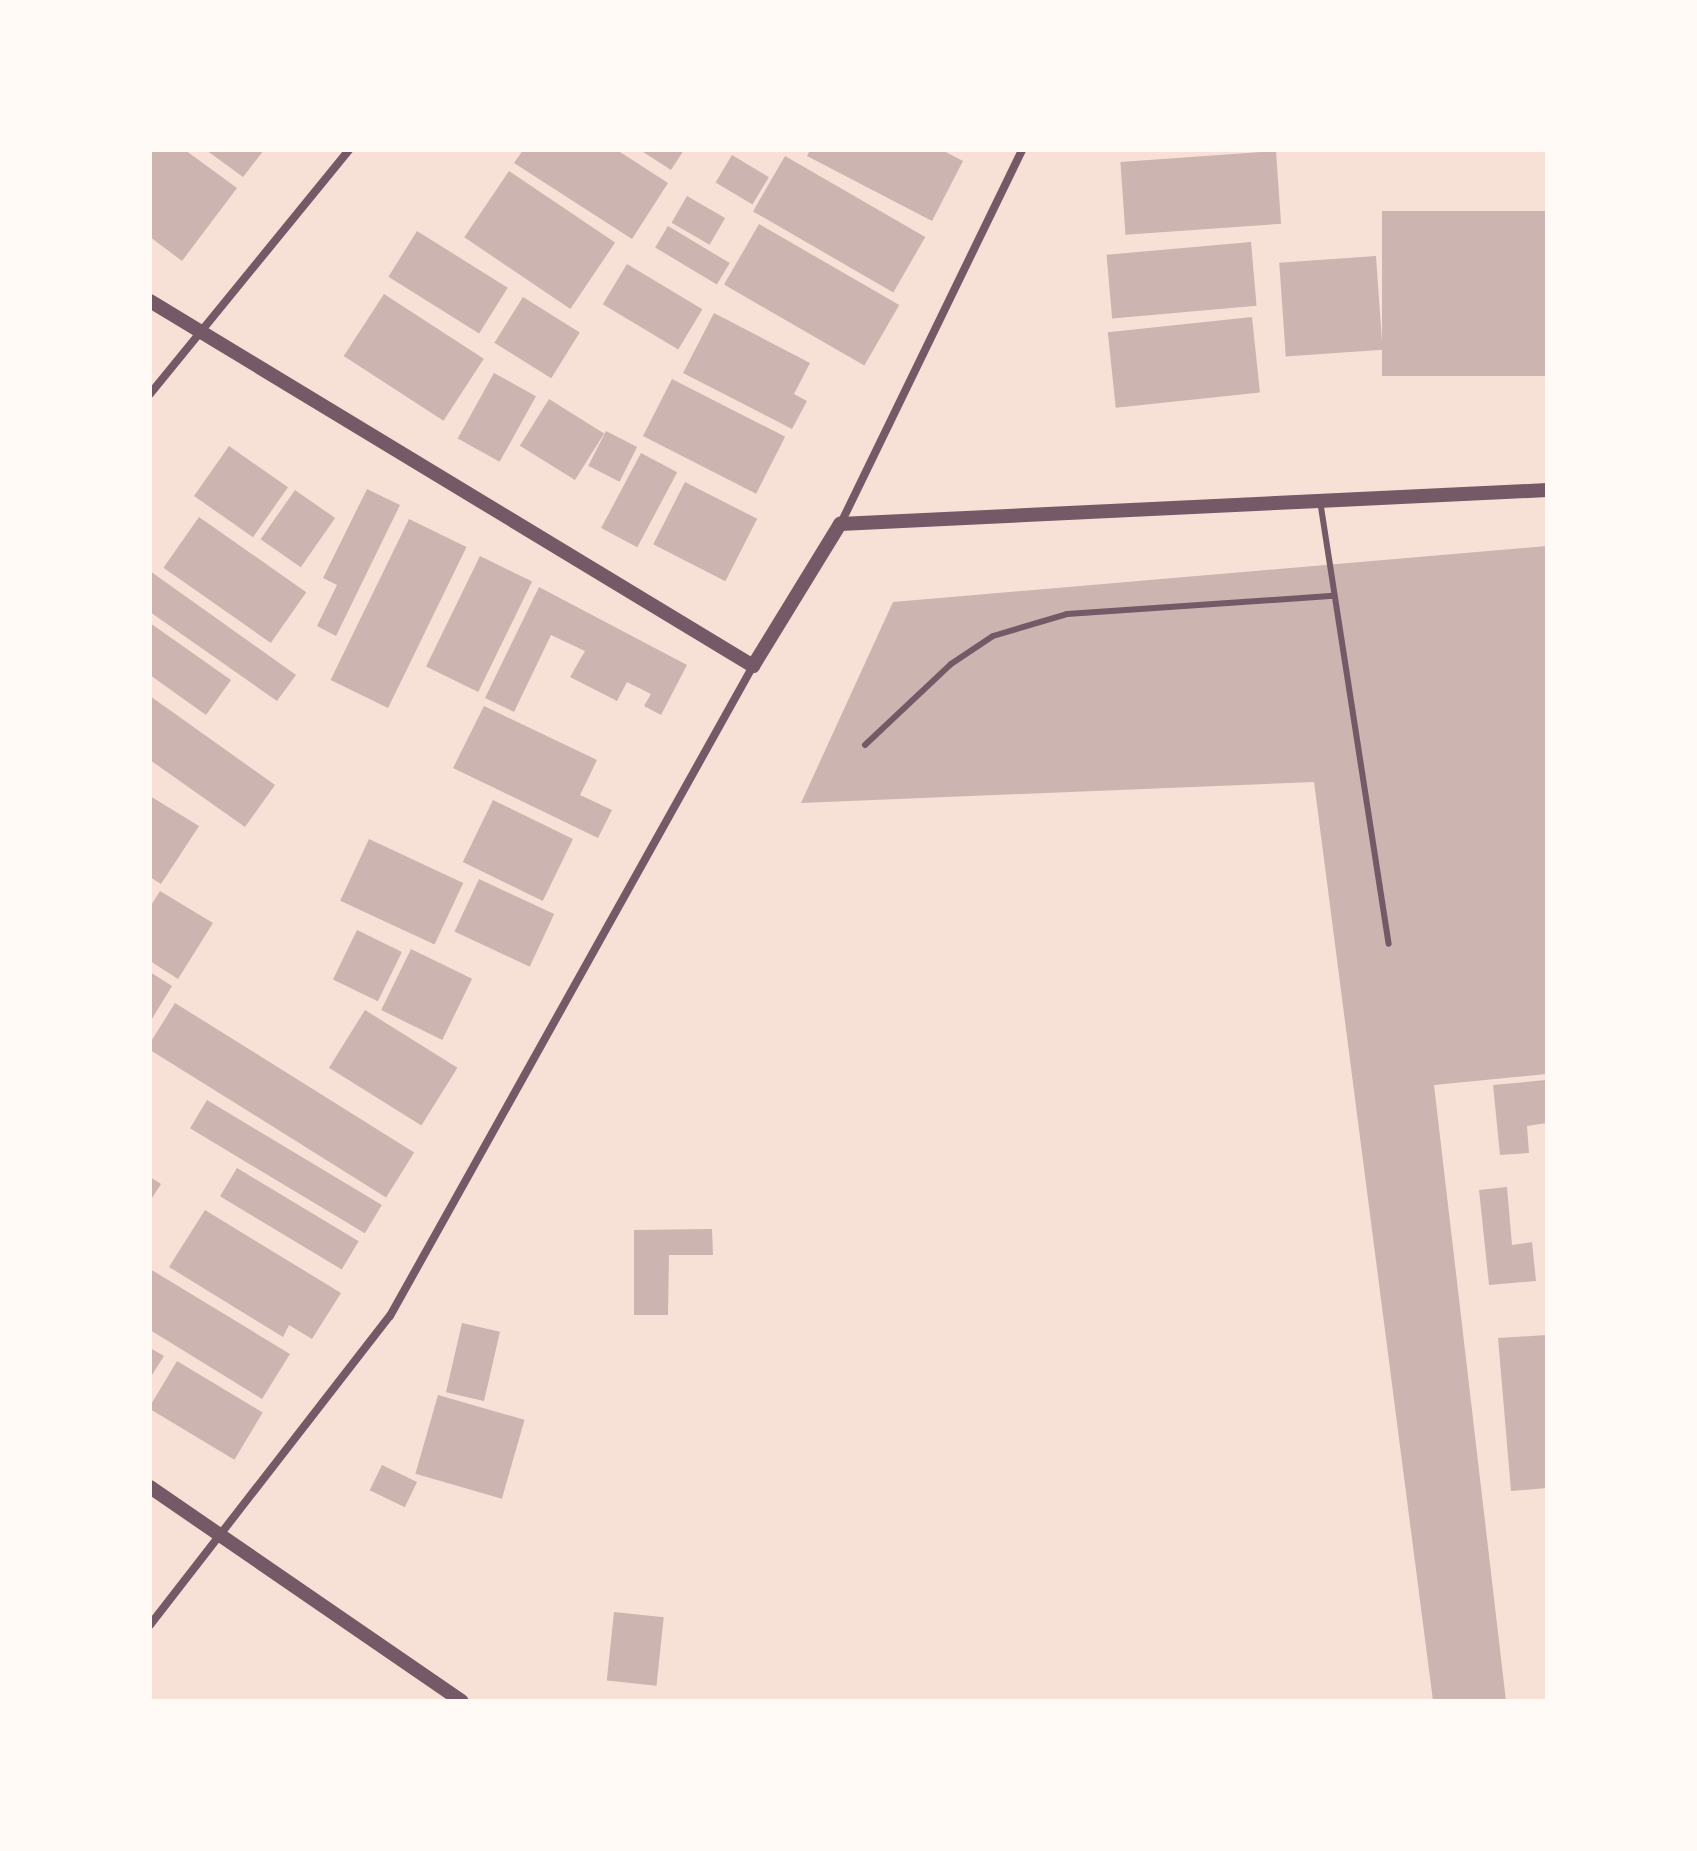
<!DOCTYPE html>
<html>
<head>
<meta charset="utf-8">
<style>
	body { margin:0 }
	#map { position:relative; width:1697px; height:1851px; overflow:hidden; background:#f7e1d7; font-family:Lora,serif }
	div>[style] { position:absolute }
	.building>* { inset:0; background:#ccb4b1; transform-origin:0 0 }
	.service>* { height:6px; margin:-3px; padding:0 3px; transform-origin:3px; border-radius:3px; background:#755966 }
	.minor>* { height:8px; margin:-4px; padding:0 4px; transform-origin:4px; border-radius:4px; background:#755966 }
	.tertiary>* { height:14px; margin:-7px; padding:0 7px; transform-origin:7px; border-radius:7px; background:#755966 }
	span { translate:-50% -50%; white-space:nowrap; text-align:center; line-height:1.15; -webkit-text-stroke:6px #fffaf5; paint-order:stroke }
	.frame { position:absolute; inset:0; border:152px solid #fffaf5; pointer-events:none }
</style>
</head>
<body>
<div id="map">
	<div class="building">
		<div style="clip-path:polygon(150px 150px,185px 150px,237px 188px,182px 261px,150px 237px)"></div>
		<div style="clip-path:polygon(206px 150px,264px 150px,243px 177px)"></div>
		<div style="clip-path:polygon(523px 150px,617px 150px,668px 183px,632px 239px,514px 163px)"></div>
		<div style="clip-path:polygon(640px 150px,684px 150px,671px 170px)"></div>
		<div style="clip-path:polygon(810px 150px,942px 150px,963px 161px,932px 221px,807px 156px)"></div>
		<div style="left:1276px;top:151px;width:73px;height:156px;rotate:86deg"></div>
		<div style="left:732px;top:155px;width:43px;height:32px;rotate:31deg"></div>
		<div style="left:785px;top:156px;width:162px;height:64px;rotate:30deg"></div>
		<div style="left:509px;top:171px;width:128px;height:80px;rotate:34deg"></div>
		<div style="left:687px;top:196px;width:44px;height:31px;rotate:30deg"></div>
		<div style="left:1547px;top:211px;width:165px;height:165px;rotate:90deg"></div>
		<div style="left:759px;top:224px;width:162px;height:70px;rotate:30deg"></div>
		<div style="left:668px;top:226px;width:72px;height:25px;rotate:31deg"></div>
		<div style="left:417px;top:231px;width:107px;height:54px;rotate:32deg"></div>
		<div style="left:1251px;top:242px;width:64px;height:145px;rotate:85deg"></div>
		<div style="left:1376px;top:256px;width:94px;height:97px;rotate:86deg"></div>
		<div style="left:627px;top:264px;width:88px;height:47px;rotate:31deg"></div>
		<div style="left:384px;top:294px;width:119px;height:74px;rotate:33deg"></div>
		<div style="left:523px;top:297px;width:67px;height:54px;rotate:32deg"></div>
		<div style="clip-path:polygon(714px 313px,810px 363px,794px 394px,807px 401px,792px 429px,683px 373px)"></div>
		<div style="left:1252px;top:317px;width:76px;height:145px;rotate:84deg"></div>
		<div style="left:494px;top:373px;width:48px;height:75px;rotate:29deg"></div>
		<div style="left:672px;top:379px;width:127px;height:64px;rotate:27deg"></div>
		<div style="left:549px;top:399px;width:65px;height:55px;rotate:32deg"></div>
		<div style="left:606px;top:431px;width:35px;height:39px;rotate:27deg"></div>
		<div style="left:229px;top:446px;width:72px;height:61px;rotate:35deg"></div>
		<div style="left:641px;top:453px;width:41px;height:85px;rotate:28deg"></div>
		<div style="left:685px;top:482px;width:81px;height:70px;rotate:27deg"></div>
		<div style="clip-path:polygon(367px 489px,400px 505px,336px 636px,317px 626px,337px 585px,323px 578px)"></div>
		<div style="left:295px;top:490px;width:49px;height:60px;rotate:35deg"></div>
		<div style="left:199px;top:517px;width:131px;height:62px;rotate:35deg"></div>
		<div style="left:409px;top:519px;width:64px;height:179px;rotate:26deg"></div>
		<div style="clip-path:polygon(1547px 546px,1547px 1074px,1434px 1085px,1506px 1701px,1433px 1701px,1314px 782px,801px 803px,893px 602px)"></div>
		<div style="left:480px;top:556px;width:58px;height:123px;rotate:26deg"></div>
		<div style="clip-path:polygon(150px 571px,296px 675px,277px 701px,150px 612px)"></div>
		<div style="clip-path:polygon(539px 587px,687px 665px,661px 715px,644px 706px,651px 694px,627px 682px,617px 701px,570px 677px,585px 651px,551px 635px,514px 712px,485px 698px)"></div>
		<div style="clip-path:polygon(150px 623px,231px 680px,206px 715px,150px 675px)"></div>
		<div style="clip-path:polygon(150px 696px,275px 785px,245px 827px,150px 760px)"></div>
		<div style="clip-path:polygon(484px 706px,597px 760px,580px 795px,612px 810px,598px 838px,453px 768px)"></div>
		<div style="clip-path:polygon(150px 796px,199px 826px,161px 884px,150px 877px)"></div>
		<div style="left:493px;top:800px;width:89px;height:69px;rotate:26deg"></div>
		<div style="left:369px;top:839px;width:104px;height:68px;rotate:25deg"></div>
		<div style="left:479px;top:879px;width:83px;height:58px;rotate:25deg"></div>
		<div style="clip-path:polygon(160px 891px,213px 923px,178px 979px,150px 961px,150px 907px)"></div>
		<div style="left:357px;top:930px;width:50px;height:55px;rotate:26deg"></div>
		<div style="left:411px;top:949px;width:68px;height:68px;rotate:26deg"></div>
		<div style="clip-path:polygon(150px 972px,172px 986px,150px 1022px)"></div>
		<div style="left:175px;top:1003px;width:282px;height:53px;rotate:32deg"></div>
		<div style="left:365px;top:1010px;width:109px;height:68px;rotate:32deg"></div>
		<div style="clip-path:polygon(1546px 1080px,1547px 1123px,1527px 1126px,1529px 1153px,1500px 1155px,1493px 1085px)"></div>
		<div style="left:207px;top:1100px;width:204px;height:33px;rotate:31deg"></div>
		<div style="left:237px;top:1168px;width:142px;height:33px;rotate:31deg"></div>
		<div style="clip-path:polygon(150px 1177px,161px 1184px,150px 1201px)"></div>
		<div style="clip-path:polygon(1507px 1187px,1512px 1245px,1532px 1242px,1536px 1281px,1489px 1285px,1479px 1190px)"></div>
		<div style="clip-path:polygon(205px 1210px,341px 1293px,312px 1339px,289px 1325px,283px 1337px,169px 1267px)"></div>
		<div style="clip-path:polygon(712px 1229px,713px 1255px,669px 1255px,668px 1315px,634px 1315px,634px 1230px)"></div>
		<div style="clip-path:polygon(150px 1269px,290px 1354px,262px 1399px,150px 1330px)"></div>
		<div style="left:462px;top:1323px;width:39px;height:71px;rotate:13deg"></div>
		<div style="clip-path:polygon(1547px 1335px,1547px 1488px,1511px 1491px,1498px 1338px)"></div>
		<div style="clip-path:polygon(150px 1348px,164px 1356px,150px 1378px)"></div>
		<div style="left:177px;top:1361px;width:100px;height:55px;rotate:31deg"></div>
		<div style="left:438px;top:1395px;width:90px;height:82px;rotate:16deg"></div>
		<div style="left:382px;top:1465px;width:39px;height:28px;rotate:26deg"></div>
		<div style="left:614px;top:1612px;width:50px;height:69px;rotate:6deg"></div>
	</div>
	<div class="service">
		<div style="left:1321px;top:507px;width:442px;rotate:81.2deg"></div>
		<div style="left:865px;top:745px;width:118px;rotate:-43.3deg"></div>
		<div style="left:951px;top:664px;width:50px;rotate:-33.7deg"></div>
		<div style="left:993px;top:636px;width:77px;rotate:-16.6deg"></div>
		<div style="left:1067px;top:614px;width:267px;rotate:-3.9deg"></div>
	</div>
	<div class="minor">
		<div style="left:150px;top:394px;width:315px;rotate:-50.8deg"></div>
		<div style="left:841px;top:523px;width:415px;rotate:-64.1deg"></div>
		<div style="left:150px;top:1625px;width:391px;rotate:-52.2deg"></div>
		<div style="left:390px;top:1316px;width:744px;rotate:-60.82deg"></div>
	</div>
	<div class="tertiary">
		<div style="left:150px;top:301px;width:705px;rotate:31.19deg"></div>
		<div style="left:753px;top:666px;width:167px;rotate:-58.5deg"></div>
		<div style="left:840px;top:524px;width:708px;rotate:-2.75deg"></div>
		<div style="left:150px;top:1487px;width:378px;rotate:34.5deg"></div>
	</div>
	<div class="frame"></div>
</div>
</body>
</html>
